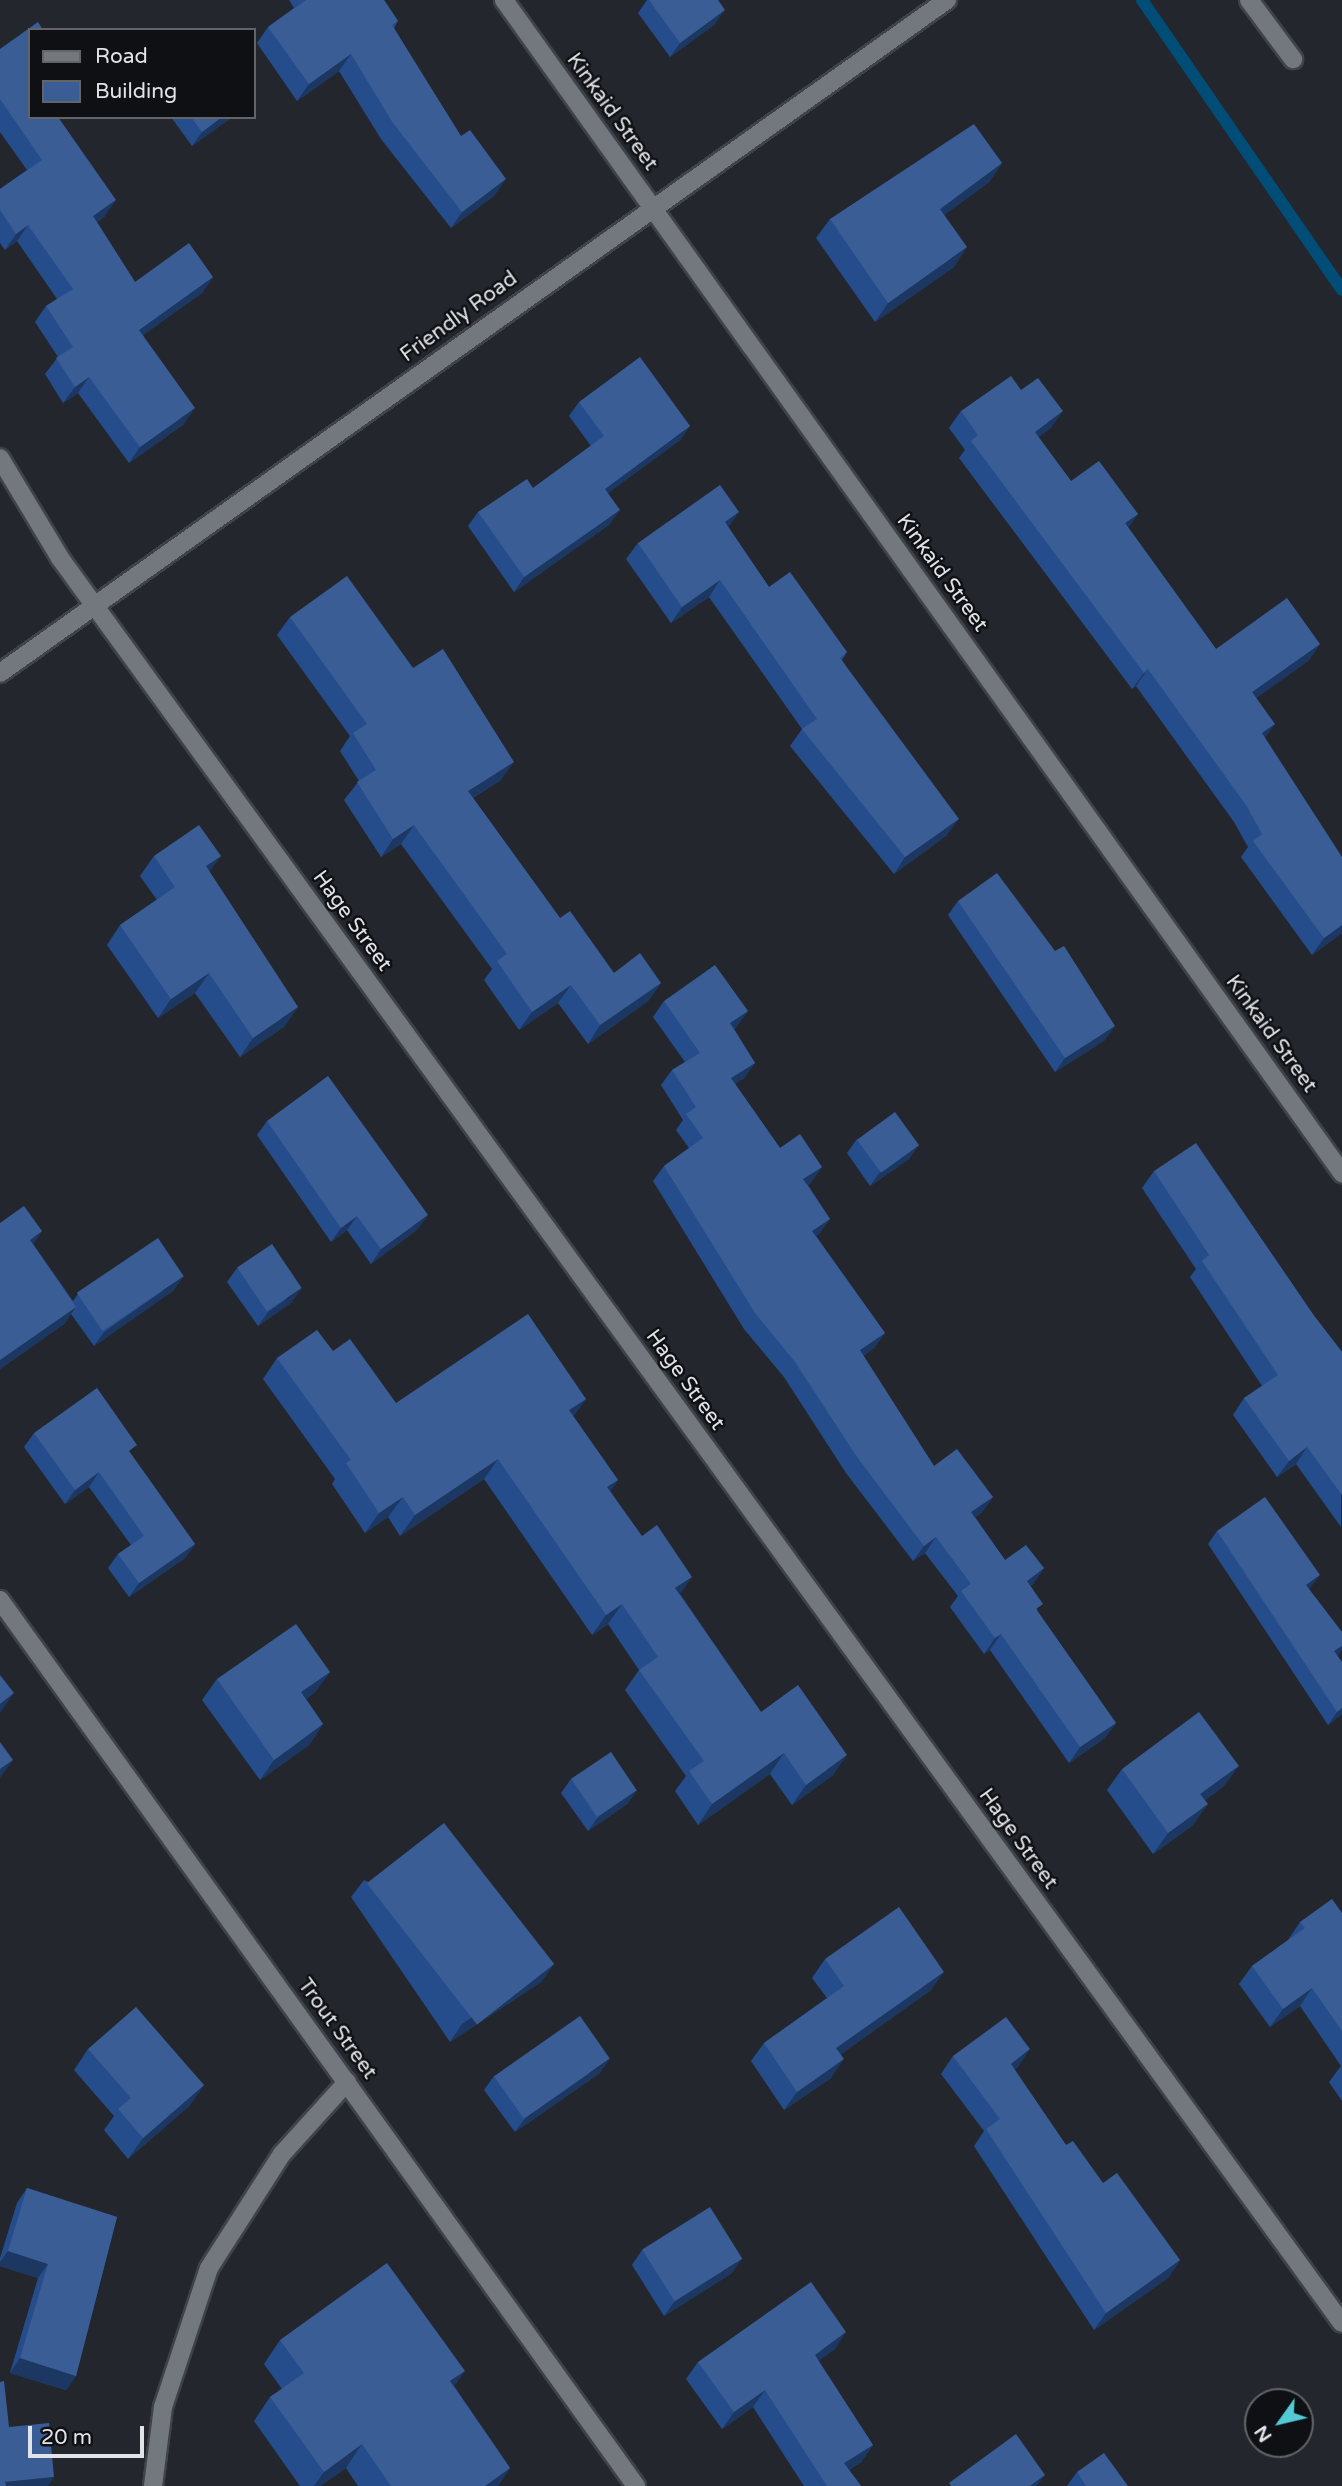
<!DOCTYPE html>
<html>
<head>
<meta charset="utf-8">
<style>
	body { margin:0 }
	#map { position:relative; width:1342px; height:2486px; overflow:hidden; background:#23272d; font-family:"Varela Round",sans-serif }
	div>[style] { position:absolute }
	.stream>* { height:12px; margin:-6px; padding:0 6px; transform-origin:6px; border-radius:6px; background:#004d77 }
	.roads { filter:drop-shadow(2px 0 #3f4347) drop-shadow(-2px 0 #3f4347) drop-shadow(0 2px #3f4347) drop-shadow(0 -2px #3f4347) }
	.lane>* { height:18px; margin:-9px; padding:0 9px; transform-origin:9px; border-radius:9px; background:#73787f }
	.street>* { height:18px; margin:-9px; padding:0 9px; transform-origin:9px; border-radius:9px; background:#73787f }
	.secondary>* { height:18px; margin:-9px; padding:0 9px; transform-origin:9px; border-radius:9px; background:#73787f }
	.wall>* { inset:0; background:#264d8b }
	.shaded-wall>* { inset:0; background:#1c3761 }
	.building>* { inset:0; background:#3a5d95; transform-origin:0 0 }
	span { translate:-50% -50%; white-space:nowrap; text-align:center; line-height:1.15; -webkit-text-stroke:5px #0e1013; paint-order:stroke }
	.street-label { font-size:21px; color:#e1e3e7 }
	.legend { position:absolute; left:28px; top:28px; width:228px; height:91px; box-sizing:border-box; background:#0e1013; border:2px solid #626468; margin:0; padding:9px 12px; list-style:none; font-size:21px; color:#e1e3e7 }
	.legend li { display:flex; align-items:center; gap:14px; height:35px }
	.legend b { width:35px; border:2px solid #626468 }
	.north { position:absolute; left:1244px; top:2388px; width:70px; height:70px; box-sizing:border-box; background:#0e1013; border:2px solid #626468; border-radius:50%; rotate:236deg; font-size:19px; font-weight:700; line-height:28px; text-align:center; color:#e1e3e7 }
	.north::after { content:''; display:block; margin:auto; width:24px; height:32px; background:#52cbd7; clip-path:polygon(50% 0,100% 100%,50% 72%,0 100%) }
	.scale { position:absolute; left:28px; top:2426px; width:116px; height:32px; box-sizing:border-box; border:4px solid #e1e3e7; border-top:0; padding-left:9px; font-size:21px; line-height:24px; white-space:nowrap; color:#e1e3e7; -webkit-text-stroke:5px #0e1013; paint-order:stroke }
</style>
</head>
<body>
<div id="map">
	<div class="stream">
		<div style="left:1142px;top:0;width:352px;rotate:55.4deg"></div>
	</div>
	<div class="roads">
		<div class="lane">
			<div style="left:1249px;top:0;width:74px;rotate:53.3deg"></div>
		</div>
		<div class="street">
			<div style="left:504px;top:0;width:1442px;rotate:54.46deg"></div>
			<div style="left:0;top:458px;width:117px;rotate:59deg"></div>
			<div style="left:60px;top:558px;width:2181px;rotate:54.01deg"></div>
			<div style="left:0;top:1600px;width:1091px;rotate:54.33deg"></div>
			<div style="left:153px;top:2486px;width:80px;rotate:-82.8deg"></div>
			<div style="left:163px;top:2407px;width:146px;rotate:-71.7deg"></div>
			<div style="left:209px;top:2268px;width:135px;rotate:-57.4deg"></div>
			<div style="left:282px;top:2154px;width:97px;rotate:-47.9deg"></div>
		</div>
		<div class="secondary">
			<div style="left:0;top:673px;width:1162px;rotate:-35.4deg"></div>
		</div>
	</div>
	<div class="wall">
		<div style="clip-path:polygon(289px 0,384px 0,398px 21px,394px 28px,495px 195px,451px 228px,381px 139px,339px 71px,297px 101px,257px 43px,268px 27px,294px 8px)"></div>
		<div style="clip-path:polygon(647px 0,718px 0,715px 24px,670px 57px,638px 13px)"></div>
		<div style="clip-path:polygon(0 49px,30px 117px,105px 216px,97px 222px,135px 282px,213px 277px,202px 293px,143px 335px,184px 424px,129px 463px,78px 393px,63px 403px,45px 374px,58px 357px,35px 322px,46px 306px,57px 299px,17px 241px,5px 250px,0 243px,0 189px,27px 170px,0 132px)"></div>
		<div style="clip-path:polygon(171px 117px,230px 117px,228px 120px,192px 146px)"></div>
		<div style="clip-path:polygon(1002px 163px,989px 182px,944px 215px,954px 267px,875px 322px,816px 238px,830px 219px)"></div>
		<div style="clip-path:polygon(1021px 390px,1051px 428px,1038px 437px,1071px 481px,1138px 514px,1128px 527px,1216px 649px,1320px 644px,1308px 661px,1256px 698px,1265px 738px,1342px 933px,1312px 955px,1241px 857px,1248px 847px,1234px 822px,1136px 686px,1132px 689px,959px 458px,965px 450px,949px 428px,961px 411px)"></div>
		<div style="clip-path:polygon(579px 402px,690px 426px,680px 440px,608px 493px,610px 524px,514px 592px,468px 526px,478px 512px,533px 488px,591px 446px,569px 416px)"></div>
		<div style="clip-path:polygon(728px 528px,769px 587px,847px 652px,842px 660px,947px 835px,894px 874px,790px 746px,802px 729px,709px 597px,671px 623px,626px 559px,638px 543px)"></div>
		<div style="clip-path:polygon(290px 617px,413px 668px,501px 780px,473px 798px,560px 918px,614px 973px,661px 983px,648px 1001px,588px 1044px,558px 1003px,519px 1030px,484px 980px,492px 969px,401px 844px,381px 857px,344px 800px,359px 781px,340px 751px,350px 736px,277px 635px)"></div>
		<div style="clip-path:polygon(154px 856px,221px 856px,209px 872px,285px 1026px,240px 1057px,195px 993px,158px 1018px,107px 945px,120px 925px,157px 900px,140px 876px)"></div>
		<div style="clip-path:polygon(958px 901px,1105px 1040px,1055px 1072px,948px 915px)"></div>
		<div style="clip-path:polygon(664px 1001px,748px 1011px,737px 1026px,734px 1029px,755px 1063px,744px 1078px,735px 1084px,780px 1148px,822px 1167px,811px 1182px,808px 1185px,830px 1219px,819px 1234px,816px 1236px,885px 1333px,874px 1348px,863px 1356px,934px 1466px,993px 1497px,982px 1512px,975px 1517px,1005px 1560px,1044px 1568px,1033px 1584px,1030px 1586px,1038px 1612px,1116px 1723px,1105px 1738px,1069px 1763px,990px 1650px,984px 1654px,950px 1607px,958px 1596px,925px 1553px,913px 1561px,846px 1473px,784px 1377px,744px 1329px,653px 1181px,664px 1166px,689px 1148px,676px 1130px,683px 1120px,661px 1085px,672px 1070px,685px 1062px,653px 1017px)"></div>
		<div style="clip-path:polygon(267px 1121px,418px 1229px,371px 1264px,347px 1230px,331px 1242px,257px 1135px)"></div>
		<div style="clip-path:polygon(857px 1139px,909px 1159px,870px 1186px,847px 1153px)"></div>
		<div style="clip-path:polygon(1154px 1171px,1315px 1317px,1342px 1352px,1341px 1527px,1296px 1464px,1277px 1477px,1233px 1415px,1244px 1398px,1262px 1386px,1190px 1277px,1196px 1269px,1142px 1188px)"></div>
		<div style="clip-path:polygon(0 1223px,42px 1231px,33px 1244px,73px 1301px,78px 1294px,174px 1290px,94px 1346px,71px 1314px,64px 1324px,0 1369px)"></div>
		<div style="clip-path:polygon(237px 1268px,292px 1302px,258px 1326px,227px 1282px)"></div>
		<div style="clip-path:polygon(333px 1351px,396px 1403px,586px 1399px,573px 1416px,618px 1480px,610px 1491px,680px 1594px,761px 1712px,833px 1775px,792px 1805px,770px 1774px,698px 1825px,675px 1791px,686px 1776px,625px 1690px,639px 1670px,608px 1624px,592px 1635px,484px 1479px,400px 1536px,388px 1517px,365px 1533px,332px 1484px,335px 1479px,263px 1379px,277px 1358px)"></div>
		<div style="clip-path:polygon(34px 1433px,131px 1454px,195px 1544px,185px 1558px,129px 1597px,108px 1568px,118px 1554px,131px 1545px,89px 1487px,65px 1504px,24px 1447px)"></div>
		<div style="clip-path:polygon(1217px 1531px,1309px 1589px,1339px 1654px,1337px 1656px,1342px 1662px,1342px 1714px,1328px 1725px,1208px 1544px)"></div>
		<div style="clip-path:polygon(330px 1672px,315px 1692px,306px 1699px,323px 1724px,309px 1745px,260px 1780px,202px 1700px,217px 1679px)"></div>
		<div style="clip-path:polygon(1122px 1769px,1224px 1786px,1205px 1800px,1193px 1825px,1153px 1854px,1107px 1790px)"></div>
		<div style="clip-path:polygon(571px 1779px,637px 1790px,627px 1804px,588px 1831px,561px 1793px)"></div>
		<div style="clip-path:polygon(364px 1880px,553px 1965px,541px 1982px,450px 2042px,351px 1897px)"></div>
		<div style="clip-path:polygon(1342px 1913px,1342px 2101px,1329px 2082px,1341px 2066px,1300px 2006px,1270px 2027px,1239px 1984px,1252px 1966px,1288px 1940px,1300px 1922px)"></div>
		<div style="clip-path:polygon(825px 1959px,931px 1990px,841px 2054px,831px 2078px,784px 2110px,751px 2061px,764px 2043px,827px 1998px,812px 1978px)"></div>
		<div style="clip-path:polygon(88px 2049px,204px 2085px,189px 2106px,128px 2159px,104px 2130px,114px 2116px,74px 2070px)"></div>
		<div style="clip-path:polygon(953px 2056px,1018px 2067px,1014px 2070px,1066px 2145px,1103px 2183px,1180px 2260px,1168px 2278px,1094px 2330px,974px 2146px,984px 2131px,941px 2074px)"></div>
		<div style="clip-path:polygon(600px 2073px,515px 2132px,484px 2090px,494px 2076px)"></div>
		<div style="clip-path:polygon(27px 2188px,117px 2217px,76px 2376px,66px 2390px,10px 2373px,38px 2278px,0 2266px,0 2258px,17px 2203px)"></div>
		<div style="clip-path:polygon(642px 2250px,732px 2273px,664px 2316px,632px 2265px)"></div>
		<div style="clip-path:polygon(280px 2340px,454px 2386px,510px 2468px,498px 2486px,358px 2486px,346px 2468px,320px 2486px,300px 2486px,254px 2421px,270px 2397px,282px 2389px,264px 2364px)"></div>
		<div style="clip-path:polygon(835px 2349px,818px 2361px,873px 2445px,861px 2462px,849px 2470px,861px 2486px,804px 2486px,753px 2407px,722px 2429px,686px 2379px,698px 2362px)"></div>
		<div style="clip-path:polygon(1077px 2472px,1128px 2486px,1067px 2486px)"></div>
	</div>
	<div class="shaded-wall">
		<div style="clip-path:polygon(725px 10px,715px 24px,670px 57px,680px 43px)"></div>
		<div style="clip-path:polygon(351px 54px,339px 71px,297px 101px,309px 84px)"></div>
		<div style="clip-path:polygon(222px 117px,230px 117px,228px 120px,192px 146px,202px 132px)"></div>
		<div style="clip-path:polygon(1002px 163px,989px 182px,927px 228px,940px 209px)"></div>
		<div style="clip-path:polygon(506px 179px,495px 195px,451px 228px,462px 212px)"></div>
		<div style="clip-path:polygon(116px 200px,105px 216px,82px 232px,93px 216px)"></div>
		<div style="clip-path:polygon(28px 225px,17px 241px,5px 250px,16px 234px)"></div>
		<div style="clip-path:polygon(967px 247px,954px 267px,875px 322px,888px 303px)"></div>
		<div style="clip-path:polygon(213px 277px,202px 293px,128px 346px,139px 330px)"></div>
		<div style="clip-path:polygon(89px 377px,78px 393px,63px 403px,75px 387px)"></div>
		<div style="clip-path:polygon(195px 408px,184px 424px,129px 463px,140px 447px)"></div>
		<div style="clip-path:polygon(1063px 411px,1051px 428px,1023px 449px,1035px 432px)"></div>
		<div style="clip-path:polygon(690px 426px,680px 440px,595px 503px,605px 489px)"></div>
		<div style="clip-path:polygon(620px 510px,610px 524px,514px 592px,524px 577px)"></div>
		<div style="clip-path:polygon(739px 512px,728px 528px,725px 522px)"></div>
		<div style="clip-path:polygon(1138px 514px,1126px 531px,1125px 523px)"></div>
		<div style="clip-path:polygon(720px 580px,709px 597px,671px 623px,682px 607px)"></div>
		<div style="clip-path:polygon(1320px 644px,1308px 661px,1241px 709px,1252px 692px)"></div>
		<div style="clip-path:polygon(1148px 669px,1136px 686px,1132px 689px,1144px 673px)"></div>
		<div style="clip-path:polygon(1275px 724px,1263px 741px,1262px 733px)"></div>
		<div style="clip-path:polygon(514px 762px,501px 780px,455px 809px,468px 791px)"></div>
		<div style="clip-path:polygon(959px 819px,947px 835px,894px 874px,905px 857px)"></div>
		<div style="clip-path:polygon(414px 825px,401px 844px,381px 857px,393px 839px)"></div>
		<div style="clip-path:polygon(221px 856px,207px 875px,206px 866px)"></div>
		<div style="clip-path:polygon(1342px 925px,1342px 933px,1312px 955px,1324px 938px)"></div>
		<div style="clip-path:polygon(209px 973px,195px 993px,158px 1018px,171px 999px)"></div>
		<div style="clip-path:polygon(661px 983px,648px 1001px,588px 1044px,600px 1025px)"></div>
		<div style="clip-path:polygon(571px 985px,558px 1003px,519px 1030px,532px 1012px)"></div>
		<div style="clip-path:polygon(298px 1007px,285px 1026px,240px 1057px,253px 1038px)"></div>
		<div style="clip-path:polygon(748px 1011px,737px 1026px,719px 1039px,730px 1023px)"></div>
		<div style="clip-path:polygon(1115px 1026px,1105px 1040px,1055px 1072px,1065px 1058px)"></div>
		<div style="clip-path:polygon(755px 1063px,744px 1078px,720px 1094px,731px 1078px)"></div>
		<div style="clip-path:polygon(919px 1145px,909px 1159px,870px 1186px,880px 1172px)"></div>
		<div style="clip-path:polygon(822px 1167px,811px 1182px,793px 1194px,803px 1179px)"></div>
		<div style="clip-path:polygon(428px 1215px,418px 1229px,371px 1264px,381px 1249px)"></div>
		<div style="clip-path:polygon(357px 1216px,347px 1230px,331px 1242px,341px 1228px)"></div>
		<div style="clip-path:polygon(830px 1219px,819px 1234px,801px 1247px,812px 1231px)"></div>
		<div style="clip-path:polygon(42px 1231px,30px 1249px,30px 1240px)"></div>
		<div style="clip-path:polygon(184px 1276px,174px 1290px,94px 1346px,104px 1332px)"></div>
		<div style="clip-path:polygon(302px 1288px,292px 1302px,258px 1326px,268px 1312px)"></div>
		<div style="clip-path:polygon(76px 1307px,64px 1324px,0 1369px,0 1360px)"></div>
		<div style="clip-path:polygon(885px 1333px,874px 1348px,849px 1366px,860px 1350px)"></div>
		<div style="clip-path:polygon(586px 1399px,571px 1420px,569px 1410px)"></div>
		<div style="clip-path:polygon(1307px 1447px,1296px 1464px,1277px 1477px,1289px 1461px)"></div>
		<div style="clip-path:polygon(498px 1459px,484px 1479px,400px 1536px,415px 1515px)"></div>
		<div style="clip-path:polygon(99px 1472px,89px 1487px,65px 1504px,75px 1490px)"></div>
		<div style="clip-path:polygon(618px 1480px,604px 1501px,607px 1487px)"></div>
		<div style="clip-path:polygon(403px 1497px,388px 1517px,365px 1533px,379px 1513px)"></div>
		<div style="clip-path:polygon(993px 1497px,982px 1512px,960px 1528px,971px 1512px)"></div>
		<div style="clip-path:polygon(936px 1537px,925px 1553px,913px 1561px,924px 1546px)"></div>
		<div style="clip-path:polygon(195px 1544px,185px 1558px,129px 1597px,139px 1583px)"></div>
		<div style="clip-path:polygon(1044px 1568px,1033px 1584px,1016px 1596px,1027px 1581px)"></div>
		<div style="clip-path:polygon(1320px 1575px,1310px 1588px,1297px 1598px,1306px 1585px)"></div>
		<div style="clip-path:polygon(692px 1577px,678px 1597px,675px 1588px)"></div>
		<div style="clip-path:polygon(622px 1604px,608px 1624px,592px 1635px,606px 1615px)"></div>
		<div style="clip-path:polygon(1001px 1634px,990px 1650px,984px 1654px,995px 1638px)"></div>
		<div style="clip-path:polygon(1342px 1646px,1342px 1650px,1339px 1654px,1325px 1665px,1334px 1651px)"></div>
		<div style="clip-path:polygon(330px 1672px,315px 1692px,286px 1713px,301px 1692px)"></div>
		<div style="clip-path:polygon(14px 1693px,0 1713px,0 1704px)"></div>
		<div style="clip-path:polygon(1342px 1708px,1342px 1714px,1328px 1725px,1337px 1712px)"></div>
		<div style="clip-path:polygon(1116px 1723px,1105px 1738px,1069px 1763px,1080px 1747px)"></div>
		<div style="clip-path:polygon(323px 1724px,309px 1745px,260px 1780px,274px 1760px)"></div>
		<div style="clip-path:polygon(784px 1753px,770px 1774px,698px 1825px,712px 1804px)"></div>
		<div style="clip-path:polygon(847px 1755px,833px 1775px,792px 1805px,806px 1785px)"></div>
		<div style="clip-path:polygon(13px 1760px,0 1778px,0 1769px)"></div>
		<div style="clip-path:polygon(1239px 1766px,1224px 1786px,1185px 1815px,1200px 1794px)"></div>
		<div style="clip-path:polygon(637px 1790px,627px 1804px,588px 1831px,598px 1817px)"></div>
		<div style="clip-path:polygon(1208px 1804px,1193px 1825px,1153px 1854px,1168px 1833px)"></div>
		<div style="clip-path:polygon(553px 1965px,541px 1982px,450px 2042px,462px 2024px)"></div>
		<div style="clip-path:polygon(944px 1972px,931px 1990px,823px 2067px,836px 2048px)"></div>
		<div style="clip-path:polygon(1312px 1988px,1300px 2006px,1270px 2027px,1283px 2009px)"></div>
		<div style="clip-path:polygon(1030px 2049px,1018px 2067px,998px 2082px,1011px 2064px)"></div>
		<div style="clip-path:polygon(610px 2059px,600px 2073px,515px 2132px,525px 2118px)"></div>
		<div style="clip-path:polygon(844px 2059px,831px 2078px,784px 2110px,797px 2092px)"></div>
		<div style="clip-path:polygon(204px 2085px,189px 2106px,128px 2159px,143px 2138px)"></div>
		<div style="clip-path:polygon(8px 2251px,48px 2264px,38px 2278px,0 2266px,0 2262px)"></div>
		<div style="clip-path:polygon(742px 2259px,732px 2273px,664px 2316px,674px 2302px)"></div>
		<div style="clip-path:polygon(1180px 2260px,1168px 2278px,1094px 2330px,1106px 2313px)"></div>
		<div style="clip-path:polygon(846px 2332px,835px 2349px,803px 2372px,815px 2355px)"></div>
		<div style="clip-path:polygon(20px 2358px,76px 2376px,66px 2390px,10px 2373px)"></div>
		<div style="clip-path:polygon(465px 2371px,448px 2395px,450px 2381px)"></div>
		<div style="clip-path:polygon(765px 2390px,753px 2407px,722px 2429px,734px 2412px)"></div>
		<div style="clip-path:polygon(362px 2444px,346px 2468px,320px 2486px,314px 2486px,324px 2472px)"></div>
		<div style="clip-path:polygon(873px 2445px,861px 2462px,833px 2480px,844px 2463px)"></div>
		<div style="clip-path:polygon(510px 2468px,498px 2486px,485px 2486px)"></div>
		<div style="clip-path:polygon(1045px 2475px,1037px 2486px,1030px 2486px)"></div>
		<div style="clip-path:polygon(54px 2477px,48px 2486px,3px 2486px,5px 2482px)"></div>
	</div>
	<div class="building">
		<div style="clip-path:polygon(306px 0,384px 0,398px 21px,392px 25px,461px 136px,470px 130px,506px 179px,462px 212px,393px 123px,351px 54px,309px 84px,268px 27px)"></div>
		<div style="clip-path:polygon(649px 0,718px 0,725px 10px,680px 43px)"></div>
		<div style="clip-path:polygon(38px 22px,43px 30px,30px 30px,30px 117px,58px 117px,116px 200px,93px 216px,135px 282px,189px 243px,213px 277px,139px 330px,195px 408px,140px 447px,89px 377px,75px 387px,56px 358px,73px 347px,46px 306px,73px 289px,28px 225px,16px 234px,0 210px,0 189px,42px 160px,0 99px,0 49px)"></div>
		<div style="clip-path:polygon(191px 117px,222px 117px,202px 132px)"></div>
		<div style="clip-path:polygon(974px 124px,1002px 163px,940px 209px,967px 247px,888px 303px,830px 219px)"></div>
		<div style="clip-path:polygon(640px 357px,690px 426px,605px 489px,620px 510px,524px 577px,478px 512px,527px 479px,533px 488px,604px 436px,579px 402px)"></div>
		<div style="clip-path:polygon(1011px 376px,1021px 390px,1038px 378px,1063px 411px,1035px 432px,1071px 481px,1099px 461px,1138px 514px,1125px 523px,1216px 649px,1287px 598px,1320px 644px,1252px 692px,1275px 724px,1262px 733px,1342px 857px,1342px 925px,1324px 938px,1253px 841px,1262px 834px,1246px 805px,1148px 669px,1144px 673px,971px 441px,978px 435px,961px 411px)"></div>
		<div style="clip-path:polygon(720px 485px,739px 512px,725px 522px,769px 587px,790px 572px,847px 652px,840px 658px,959px 819px,905px 857px,802px 729px,817px 719px,720px 580px,682px 607px,638px 543px)"></div>
		<div style="clip-path:polygon(347px 576px,413px 668px,443px 649px,514px 762px,468px 791px,560px 918px,570px 911px,614px 973px,640px 953px,661px 983px,600px 1025px,571px 985px,532px 1012px,497px 961px,507px 954px,414px 825px,393px 839px,357px 782px,376px 770px,353px 733px,367px 724px,290px 617px)"></div>
		<div style="clip-path:polygon(199px 825px,221px 856px,206px 866px,298px 1007px,253px 1038px,209px 973px,171px 999px,120px 925px,175px 887px,154px 856px)"></div>
		<div style="clip-path:polygon(997px 873px,1055px 951px,1064px 946px,1115px 1026px,1065px 1058px,958px 901px)"></div>
		<div style="clip-path:polygon(715px 965px,748px 1011px,730px 1023px,755px 1063px,731px 1078px,780px 1148px,800px 1134px,822px 1167px,803px 1179px,830px 1219px,812px 1231px,885px 1333px,860px 1350px,934px 1466px,957px 1449px,993px 1497px,971px 1512px,1005px 1560px,1026px 1545px,1044px 1568px,1027px 1581px,1043px 1604px,1036px 1609px,1116px 1723px,1080px 1747px,1001px 1634px,995px 1638px,961px 1591px,971px 1584px,936px 1537px,924px 1546px,857px 1457px,795px 1362px,755px 1313px,664px 1166px,703px 1138px,686px 1114px,696px 1107px,672px 1070px,700px 1053px,664px 1001px)"></div>
		<div style="clip-path:polygon(328px 1076px,428px 1215px,381px 1249px,357px 1216px,341px 1228px,267px 1121px)"></div>
		<div style="left:895px;top:1112px;width:41px;height:47px;rotate:54deg"></div>
		<div style="clip-path:polygon(1196px 1143px,1315px 1317px,1342px 1352px,1342px 1495px,1307px 1447px,1289px 1461px,1244px 1398px,1278px 1375px,1202px 1261px,1209px 1255px,1154px 1171px)"></div>
		<div style="clip-path:polygon(24px 1206px,42px 1231px,30px 1240px,76px 1307px,0 1360px,0 1223px)"></div>
		<div style="left:158px;top:1238px;width:46px;height:98px;rotate:56deg"></div>
		<div style="left:272px;top:1244px;width:53px;height:42px;rotate:56deg"></div>
		<div style="clip-path:polygon(528px 1314px,586px 1399px,569px 1410px,618px 1480px,607px 1487px,642px 1536px,657px 1525px,692px 1577px,675px 1588px,761px 1712px,798px 1685px,847px 1755px,806px 1785px,784px 1753px,712px 1804px,689px 1771px,704px 1761px,639px 1670px,658px 1657px,622px 1604px,606px 1615px,498px 1459px,415px 1515px,403px 1497px,379px 1513px,346px 1463px,351px 1460px,277px 1358px,317px 1330px,333px 1351px,350px 1339px,396px 1403px)"></div>
		<div style="clip-path:polygon(97px 1388px,137px 1445px,129px 1451px,195px 1544px,139px 1583px,118px 1554px,144px 1536px,99px 1472px,75px 1490px,34px 1433px)"></div>
		<div style="clip-path:polygon(1265px 1497px,1320px 1575px,1306px 1585px,1342px 1632px,1342px 1646px,1334px 1651px,1342px 1662px,1342px 1708px,1337px 1712px,1217px 1531px)"></div>
		<div style="clip-path:polygon(296px 1624px,330px 1672px,301px 1692px,323px 1724px,274px 1760px,217px 1679px)"></div>
		<div style="clip-path:polygon(0 1675px,14px 1693px,0 1704px)"></div>
		<div style="clip-path:polygon(1199px 1712px,1239px 1766px,1200px 1794px,1208px 1804px,1168px 1833px,1122px 1769px)"></div>
		<div style="clip-path:polygon(0 1742px,13px 1760px,0 1769px)"></div>
		<div style="left:611px;top:1752px;width:46px;height:48px;rotate:56deg"></div>
		<div style="left:444px;top:1823px;width:179px;height:98px;rotate:52deg"></div>
		<div style="clip-path:polygon(1332px 1899px,1342px 1913px,1342px 2031px,1312px 1988px,1283px 2009px,1252px 1966px,1305px 1928px,1300px 1922px)"></div>
		<div style="clip-path:polygon(899px 1907px,944px 1972px,836px 2048px,844px 2059px,797px 2092px,764px 2043px,844px 1986px,825px 1959px)"></div>
		<div style="clip-path:polygon(136px 2007px,204px 2085px,143px 2138px,118px 2109px,131px 2098px,88px 2049px)"></div>
		<div style="left:580px;top:2016px;width:52px;height:105px;rotate:55deg"></div>
		<div style="clip-path:polygon(1006px 2017px,1030px 2049px,1011px 2064px,1066px 2145px,1073px 2141px,1103px 2183px,1117px 2173px,1180px 2260px,1106px 2313px,986px 2129px,1000px 2119px,953px 2056px)"></div>
		<div style="clip-path:polygon(27px 2188px,117px 2217px,76px 2376px,20px 2358px,48px 2264px,8px 2251px)"></div>
		<div style="left:710px;top:2207px;width:61px;height:80px;rotate:58deg"></div>
		<div style="clip-path:polygon(387px 2263px,465px 2371px,450px 2381px,510px 2468px,485px 2486px,391px 2486px,362px 2444px,324px 2472px,270px 2397px,304px 2373px,280px 2340px)"></div>
		<div style="clip-path:polygon(811px 2282px,846px 2332px,815px 2355px,873px 2445px,844px 2463px,861px 2486px,827px 2486px,765px 2390px,734px 2412px,698px 2362px)"></div>
		<div style="clip-path:polygon(4px 2381px,9px 2427px,49px 2423px,54px 2477px,5px 2482px,6px 2486px,0 2486px,0 2382px)"></div>
		<div style="clip-path:polygon(1016px 2434px,1045px 2475px,1030px 2486px,951px 2486px,949px 2483px)"></div>
		<div style="clip-path:polygon(1104px 2453px,1128px 2486px,1086px 2486px,1077px 2472px)"></div>
	</div>
	<div class="street-label">
		<span style="left:612px;top:112px;rotate:54deg">Kinkaid Street</span>
		<span style="left:459px;top:317px;rotate:-36deg">Friendly Road</span>
		<span style="left:942px;top:573px;rotate:54deg">Kinkaid Street</span>
		<span style="left:352px;top:921px;rotate:54deg">Hage Street</span>
		<span style="left:1271px;top:1034px;rotate:54deg">Kinkaid Street</span>
		<span style="left:685px;top:1380px;rotate:54deg">Hage Street</span>
		<span style="left:1018px;top:1839px;rotate:54deg">Hage Street</span>
		<span style="left:337px;top:2029px;rotate:54deg">Trout Street</span>
	</div>
	<ul class="legend">
	<li><b style="height:9px;background:#73787f"></b>Road</li>
	<li><b style="height:19px;background:#3a5d95"></b>Building</li>
	</ul>
	<div class="north">N</div>
	<div class="scale">20 m</div>
</div>
</body>
</html>
